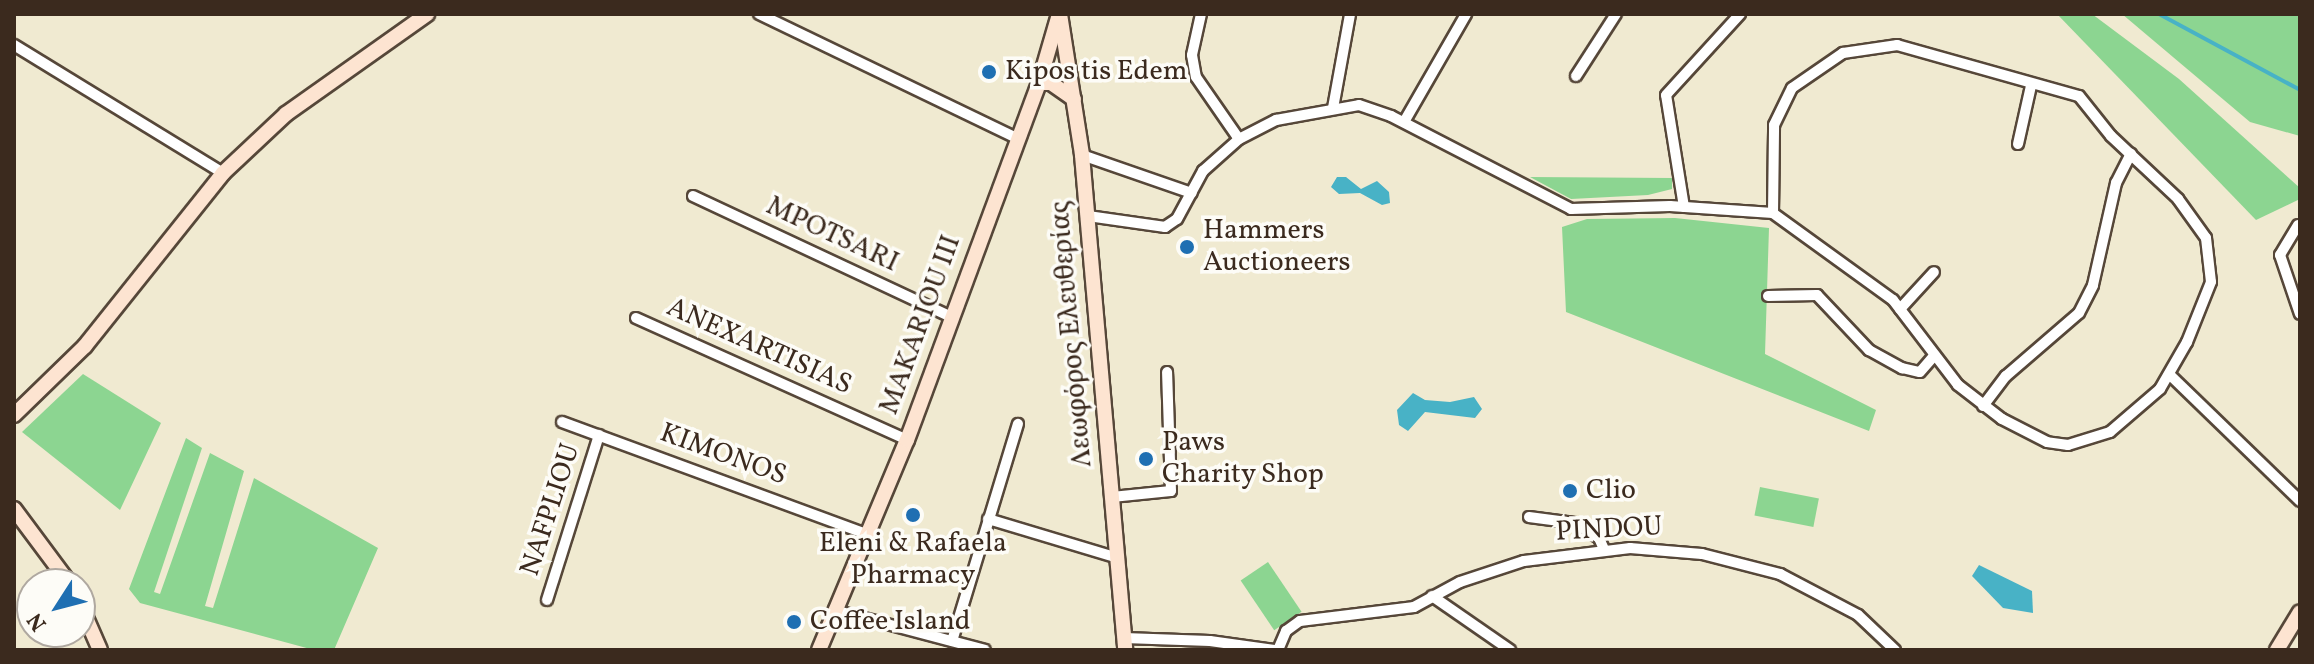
<!DOCTYPE html>
<html>
<head>
<meta charset="utf-8">
<style>
	body { margin:0 }
	#map { position:relative; width:2314px; height:664px; overflow:hidden; background:#f0ead1; font-family:Vollkorn,serif }
	div>[style] { position:absolute }
	.green>* { inset:0; background:#8cd591; transform-origin:0 0 }
	.water>* { inset:0; background:#48b2c6 }
	.stream>* { height:4px; margin:-2px; padding:0 2px; transform-origin:2px; border-radius:2px; background:#48b2c6 }
	.roads { filter:drop-shadow(2px 0 #564739) drop-shadow(-2px 0 #564739) drop-shadow(0 2px #564739) drop-shadow(0 -2px #564739) }
	.street>* { height:10px; margin:-5px; padding:0 5px; transform-origin:5px; border-radius:5px; background:#fff }
	.secondary>* { height:14px; margin:-7px; padding:0 7px; transform-origin:7px; border-radius:7px; background:#fde4d1 }
	.dots>* { width:22px; height:22px; translate:-50% -50%; box-sizing:border-box; border:4px solid #fdfcf7; border-radius:50% }
	span { translate:-50% -50%; white-space:nowrap; text-align:center; line-height:1.15; -webkit-text-stroke:7px #fdfcf7; paint-order:stroke }
	.poi-label { font-size:28px; color:#3b2a1e }
	.left { translate:0 -50%; text-align:left }
	.street-label { font-size:28px; color:#3b2a1e }
	.frame { position:absolute; inset:0; border:16px solid #3b2a1e; pointer-events:none }
	.north { position:absolute; left:16px; top:568px; width:80px; height:80px; box-sizing:border-box; background:#fdfcf7; border:2px solid #afa8a0; border-radius:50%; rotate:234deg; font-size:22px; font-weight:700; line-height:32px; text-align:center; color:#3b2a1e }
	.north::after { content:''; display:block; margin:auto; width:28px; height:36px; background:#1f6fb2; clip-path:polygon(50% 0,100% 100%,50% 72%,0 100%) }
</style>
</head>
<body>
<div id="map">
	<div class="green">
		<div style="clip-path:polygon(2057px 14px,2092px 14px,2179px 79px,2300px 188px,2300px 199px,2256px 220px)"></div>
		<div style="clip-path:polygon(2122px 14px,2300px 14px,2300px 136px,2250px 122px)"></div>
		<div style="clip-path:polygon(1530px 177px,1672px 178px,1672px 189px,1648px 195px,1571px 199px)"></div>
		<div style="clip-path:polygon(1675px 218px,1769px 228px,1765px 354px,1876px 410px,1869px 431px,1566px 312px,1562px 227px,1587px 219px)"></div>
		<div style="clip-path:polygon(83px 374px,161px 423px,120px 510px,22px 432px)"></div>
		<div style="clip-path:polygon(186px 438px,202px 448px,154px 592px,160px 594px,210px 453px,244px 471px,205px 606px,213px 608px,254px 478px,378px 548px,334px 650px,314px 650px,140px 603px,129px 589px)"></div>
		<div style="left:1760px;top:487px;width:60px;height:29px;rotate:11deg"></div>
		<div style="left:1268px;top:562px;width:60px;height:33px;rotate:56deg"></div>
	</div>
	<div class="water">
		<div style="clip-path:polygon(1337px 177px,1346px 177px,1361px 189px,1377px 181px,1389px 192px,1390px 203px,1382px 205px,1360px 193px,1339px 194px,1331px 187px)"></div>
		<div style="clip-path:polygon(1413px 393px,1425px 400px,1450px 402px,1474px 397px,1482px 409px,1475px 418px,1425px 412px,1408px 431px,1399px 425px,1397px 410px)"></div>
		<div style="clip-path:polygon(1979px 565px,2032px 591px,2033px 613px,2003px 608px,1972px 576px)"></div>
	</div>
	<div class="stream">
		<div style="left:2159px;top:14px;width:160px;rotate:28.3deg"></div>
	</div>
	<div class="roads">
		<div class="street">
			<div style="left:759px;top:14px;width:286px;rotate:25.7deg"></div>
			<div style="left:1201px;top:14px;width:42px;rotate:102.4deg"></div>
			<div style="left:1192px;top:55px;width:22px;rotate:80deg"></div>
			<div style="left:1196px;top:77px;width:75px;rotate:55.3deg"></div>
			<div style="left:14px;top:45px;width:245px;rotate:31.5deg"></div>
			<div style="left:1897px;top:45px;width:189px;rotate:15.7deg"></div>
			<div style="left:2079px;top:96px;width:51px;rotate:51.3deg"></div>
			<div style="left:2111px;top:136px;width:92px;rotate:43.2deg"></div>
			<div style="left:2178px;top:199px;width:48px;rotate:54.3deg"></div>
			<div style="left:2206px;top:238px;width:44px;rotate:83.5deg"></div>
			<div style="left:2211px;top:282px;width:65px;rotate:111.8deg"></div>
			<div style="left:2187px;top:342px;width:54px;rotate:119.9deg"></div>
			<div style="left:2160px;top:389px;width:66px;rotate:139.3deg"></div>
			<div style="left:2110px;top:432px;width:44px;rotate:162.8deg"></div>
			<div style="left:2068px;top:445px;width:21px;rotate:-172deg"></div>
			<div style="left:2047px;top:442px;width:51px;rotate:-152.9deg"></div>
			<div style="left:2002px;top:419px;width:56px;rotate:-142.3deg"></div>
			<div style="left:1958px;top:385px;width:107px;rotate:-127.4deg"></div>
			<div style="left:1893px;top:300px;width:148px;rotate:-144.1deg"></div>
			<div style="left:1773px;top:213px;width:88px;rotate:-89.3deg"></div>
			<div style="left:1774px;top:125px;width:41px;rotate:-64.1deg"></div>
			<div style="left:1792px;top:88px;width:62px;rotate:-34.5deg"></div>
			<div style="left:1843px;top:53px;width:55px;rotate:-8.4deg"></div>
			<div style="left:1576px;top:76px;width:74px;rotate:-57.2deg"></div>
			<div style="left:1333px;top:108px;width:96px;rotate:-79.7deg"></div>
			<div style="left:1404px;top:122px;width:125px;rotate:-60.1deg"></div>
			<div style="left:2018px;top:144px;width:59px;rotate:-77.4deg"></div>
			<div style="left:1082px;top:155px;width:116px;rotate:19.1deg"></div>
			<div style="left:693px;top:196px;width:285px;rotate:25.1deg"></div>
			<div style="left:1684px;top:207px;width:113px;rotate:-99.1deg"></div>
			<div style="left:1666px;top:95px;width:110px;rotate:-47.6deg"></div>
			<div style="left:1088px;top:216px;width:78px;rotate:8.1deg"></div>
			<div style="left:1165px;top:227px;width:14px;rotate:-34deg"></div>
			<div style="left:1177px;top:219px;width:55px;rotate:-61.6deg"></div>
			<div style="left:1203px;top:171px;width:48px;rotate:-41.6deg"></div>
			<div style="left:1239px;top:139px;width:42px;rotate:-27.2deg"></div>
			<div style="left:1276px;top:120px;width:84px;rotate:-10.2deg"></div>
			<div style="left:1359px;top:105px;width:34px;rotate:19deg"></div>
			<div style="left:1391px;top:116px;width:203px;rotate:27.3deg"></div>
			<div style="left:1571px;top:209px;width:99px;rotate:-1.7deg"></div>
			<div style="left:1670px;top:206px;width:103px;rotate:3.9deg"></div>
			<div style="left:2298px;top:225px;width:35px;rotate:121deg"></div>
			<div style="left:2280px;top:255px;width:62px;rotate:71.3deg"></div>
			<div style="left:1768px;top:296px;width:49px;rotate:-1.2deg"></div>
			<div style="left:1817px;top:295px;width:76px;rotate:46.6deg"></div>
			<div style="left:1869px;top:350px;width:38px;rotate:29deg"></div>
			<div style="left:1902px;top:368px;width:18px;rotate:13deg"></div>
			<div style="left:1920px;top:372px;width:21px;rotate:-49deg"></div>
			<div style="left:1900px;top:309px;width:50px;rotate:-47.4deg"></div>
			<div style="left:636px;top:318px;width:297px;rotate:24.2deg"></div>
			<div style="left:2170px;top:375px;width:181px;rotate:44.1deg"></div>
			<div style="left:1983px;top:406px;width:38px;rotate:-53deg"></div>
			<div style="left:2006px;top:376px;width:96px;rotate:-40.8deg"></div>
			<div style="left:2079px;top:313px;width:31px;rotate:-63deg"></div>
			<div style="left:2093px;top:285px;width:105px;rotate:-77.3deg"></div>
			<div style="left:2116px;top:183px;width:33px;rotate:-63deg"></div>
			<div style="left:562px;top:422px;width:324px;rotate:20.2deg"></div>
			<div style="left:1112px;top:497px;width:59px;rotate:-5.8deg"></div>
			<div style="left:1171px;top:491px;width:119px;rotate:-91.9deg"></div>
			<div style="left:1529px;top:517px;width:46px;rotate:7.4deg"></div>
			<div style="left:1575px;top:523px;width:28px;rotate:32deg"></div>
			<div style="left:1599px;top:538px;width:12px;rotate:66deg"></div>
			<div style="left:988px;top:519px;width:136px;rotate:16.7deg"></div>
			<div style="left:1432px;top:596px;width:95px;rotate:34.7deg"></div>
			<div style="left:547px;top:600px;width:173px;rotate:-72.5deg"></div>
			<div style="left:834px;top:610px;width:156px;rotate:14.8deg"></div>
			<div style="left:1124px;top:638px;width:86px;rotate:2deg"></div>
			<div style="left:1210px;top:641px;width:65px;rotate:8deg"></div>
			<div style="left:952px;top:641px;width:227px;rotate:-73.1deg"></div>
			<div style="left:1278px;top:650px;width:21px;rotate:-67deg"></div>
			<div style="left:1286px;top:631px;width:17px;rotate:-36deg"></div>
			<div style="left:1300px;top:621px;width:115px;rotate:-7deg"></div>
			<div style="left:1414px;top:607px;width:52px;rotate:-28.5deg"></div>
			<div style="left:1460px;top:582px;width:67px;rotate:-18.2deg"></div>
			<div style="left:1524px;top:561px;width:107px;rotate:-7deg"></div>
			<div style="left:1630px;top:548px;width:72px;rotate:4.8deg"></div>
			<div style="left:1702px;top:554px;width:81px;rotate:14.4deg"></div>
			<div style="left:1780px;top:574px;width:88px;rotate:27.7deg"></div>
			<div style="left:1858px;top:615px;width:51px;rotate:43.4deg"></div>
		</div>
		<div class="secondary">
			<div style="left:1060px;top:14px;width:143px;rotate:81.1deg"></div>
			<div style="left:1082px;top:155px;width:497px;rotate:85deg"></div>
			<div style="left:1039px;top:83px;width:12px"></div>
			<div style="left:1051px;top:83px;width:28px;rotate:35deg"></div>
			<div style="left:14px;top:415px;width:99px;rotate:-44.2deg"></div>
			<div style="left:85px;top:346px;width:221px;rotate:-51.4deg"></div>
			<div style="left:223px;top:173px;width:86px;rotate:-43.1deg"></div>
			<div style="left:286px;top:114px;width:173px;rotate:-35.3deg"></div>
			<div style="left:14px;top:509px;width:94px;rotate:53.3deg"></div>
			<div style="left:80px;top:604px;width:50px;rotate:66.5deg"></div>
			<div style="left:819px;top:650px;width:228px;rotate:-67.3deg"></div>
			<div style="left:907px;top:440px;width:381px;rotate:-69.7deg"></div>
			<div style="left:1039px;top:83px;width:72px;rotate:-73.8deg"></div>
			<div style="left:2277px;top:650px;width:44px;rotate:-58.8deg"></div>
		</div>
	</div>
	<div class="dots">
		<div style="left:989px;top:72px;background:#1f6fb2"></div>
		<div style="left:1187px;top:247px;background:#1f6fb2"></div>
		<div style="left:1146px;top:459px;background:#1f6fb2"></div>
		<div style="left:1570px;top:491px;background:#1f6fb2"></div>
		<div style="left:913px;top:515px;background:#1f6fb2"></div>
		<div style="left:794px;top:622px;background:#1f6fb2"></div>
	</div>
	<div class="poi-label">
		<span class="left" style="left:1005px;top:72px">Kipos tis Edem</span>
		<span class="left" style="left:1203px;top:247px">Hammers<br>Auctioneers</span>
		<span class="left" style="left:1162px;top:459px">Paws<br>Charity Shop</span>
		<span class="left" style="left:1586px;top:491px">Clio</span>
		<span style="left:913px;top:560px">Eleni &amp; Rafaela<br>Pharmacy</span>
		<span class="left" style="left:810px;top:622px">Coffee Island</span>
	</div>
	<div class="street-label">
		<span style="left:832px;top:235px;rotate:25deg">MPOTSARI</span>
		<span style="left:921px;top:325px;rotate:-70deg">MAKARIOU III</span>
		<span style="left:1072px;top:334px;rotate:-95deg">Λεωφόρος Ελευθερίας</span>
		<span style="left:759px;top:347px;rotate:24deg">ANEXARTISIAS</span>
		<span style="left:723px;top:455px;rotate:20deg">KIMONOS</span>
		<span style="left:551px;top:510px;rotate:-72deg">NAFPLIOU</span>
		<span style="left:1609px;top:530px;rotate:-3deg">PINDOU</span>
	</div>
	<div class="frame"></div>
	<div class="north">N</div>
</div>
</body>
</html>
